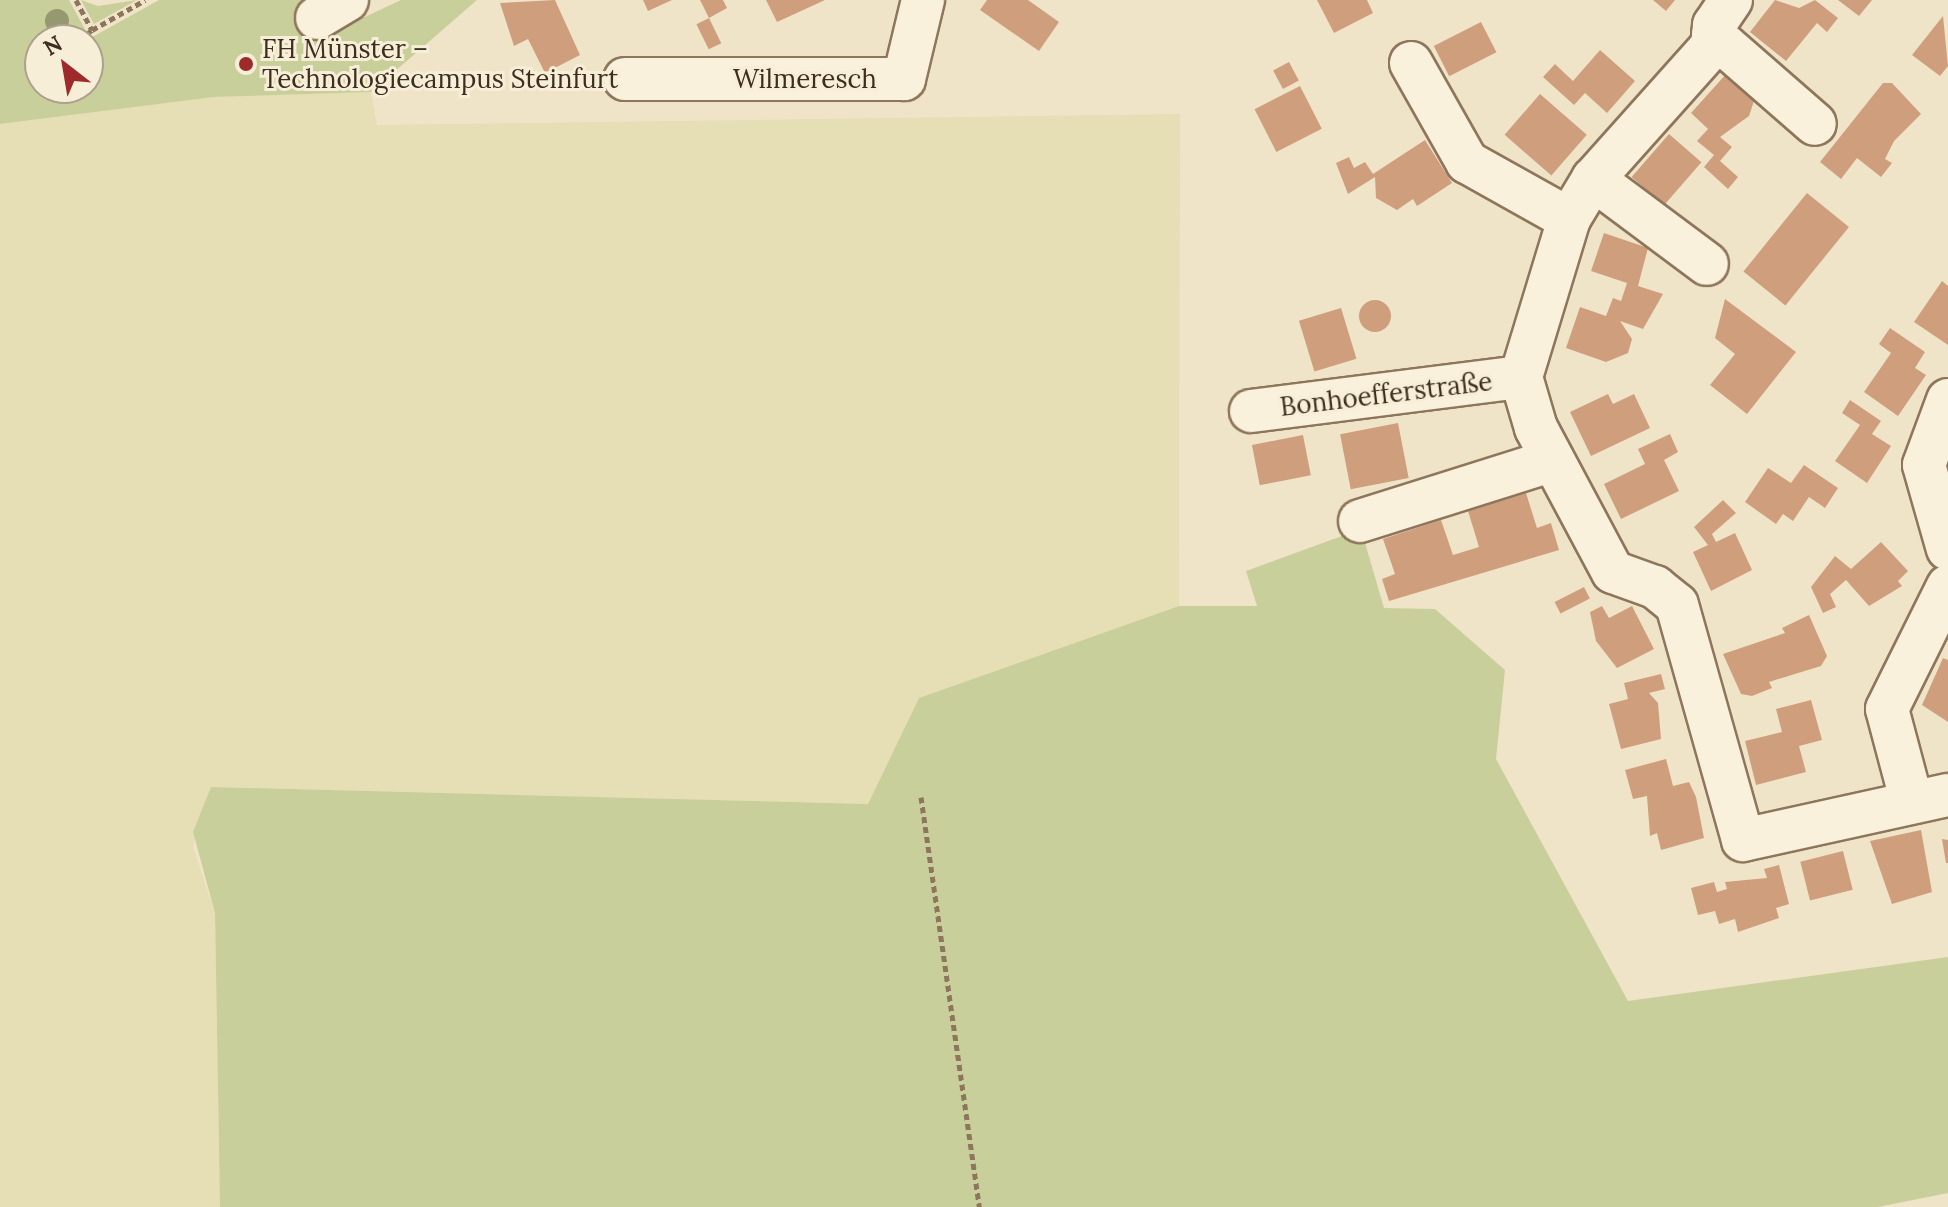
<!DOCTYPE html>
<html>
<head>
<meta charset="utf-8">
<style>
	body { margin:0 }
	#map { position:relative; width:1948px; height:1207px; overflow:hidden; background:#f0e4c8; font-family:Lora,serif }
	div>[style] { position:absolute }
	.farmland>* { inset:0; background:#e6deb5 }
	.green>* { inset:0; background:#c9cf9b }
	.building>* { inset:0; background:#cf9f7d; transform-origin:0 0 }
	.round { border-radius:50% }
	.path>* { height:5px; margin-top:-2.5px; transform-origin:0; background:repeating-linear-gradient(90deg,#8d765c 0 6px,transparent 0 10px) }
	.roads { filter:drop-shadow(2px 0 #8d765c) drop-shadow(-2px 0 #8d765c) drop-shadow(0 2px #8d765c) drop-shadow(0 -2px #8d765c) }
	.minor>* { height:42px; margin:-21px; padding:0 21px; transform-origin:21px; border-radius:21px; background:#faf1dc }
	.trees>* { width:24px; height:24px; margin:-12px; border-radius:50%; background:#96986f }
	.dots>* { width:22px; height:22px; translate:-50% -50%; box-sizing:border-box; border:4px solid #f7eed8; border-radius:50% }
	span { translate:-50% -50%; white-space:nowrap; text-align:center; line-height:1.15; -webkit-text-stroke:6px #f7eed8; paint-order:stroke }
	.poi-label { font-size:26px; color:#3d2e20 }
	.left { translate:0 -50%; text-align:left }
	.street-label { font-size:26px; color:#3d2e20 }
	.north { position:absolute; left:24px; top:24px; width:80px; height:80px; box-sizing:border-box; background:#f7eed8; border:2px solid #ada18e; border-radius:50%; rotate:329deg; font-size:22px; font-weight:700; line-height:32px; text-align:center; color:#3d2e20 }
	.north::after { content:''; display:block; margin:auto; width:28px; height:36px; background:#9e2a2b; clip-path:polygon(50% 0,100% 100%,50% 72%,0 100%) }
</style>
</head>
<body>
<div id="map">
	<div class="farmland">
		<div style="clip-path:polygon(371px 92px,377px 125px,1180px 114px,1179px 606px,919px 698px,868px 804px,211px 787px,193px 847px,215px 913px,220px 1207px,0 1207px,0 124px,214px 97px)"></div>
	</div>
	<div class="green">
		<div style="clip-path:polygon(0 0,69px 0,86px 31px,74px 40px,40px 40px,40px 88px,88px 88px,88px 66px,92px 74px,99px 70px,87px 40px,159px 0,311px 0,320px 38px,401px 0,477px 0,371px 92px,214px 97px,0 124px)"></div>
		<div style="clip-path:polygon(81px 0,98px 6px,137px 0,94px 24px)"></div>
		<div style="clip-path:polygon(1361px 529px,1384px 608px,1435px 609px,1505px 670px,1496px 759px,1628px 1001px,1948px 957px,1948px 1193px,1878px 1207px,220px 1207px,215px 913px,193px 832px,211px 787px,868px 804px,919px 698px,1179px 606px,1257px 606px,1246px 571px)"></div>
	</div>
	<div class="building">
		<div style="clip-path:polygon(555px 0,580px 55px,545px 73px,528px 39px,514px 46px,500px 3px)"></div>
		<div style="clip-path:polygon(643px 0,672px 0,648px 11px)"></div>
		<div style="clip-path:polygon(700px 0,723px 0,727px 8px,709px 18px)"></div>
		<div style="clip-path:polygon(766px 0,825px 0,777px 22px)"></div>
		<div style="clip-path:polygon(987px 0,1028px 0,1059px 22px,1039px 51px,980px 10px)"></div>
		<div style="clip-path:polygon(1317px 0,1367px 0,1373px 13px,1334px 33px)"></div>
		<div style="clip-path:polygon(1653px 0,1675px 0,1666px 11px)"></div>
		<div style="clip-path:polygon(1775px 0,1799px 8px,1815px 0,1838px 18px,1827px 32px,1817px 23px,1786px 61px,1750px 32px)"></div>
		<div style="clip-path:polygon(1838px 0,1872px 0,1859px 16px)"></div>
		<div style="clip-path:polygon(1943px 16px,1948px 66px,1940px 76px,1912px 55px)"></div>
		<div style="left:709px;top:18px;width:28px;height:14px;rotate:64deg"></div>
		<div style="left:1481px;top:22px;width:34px;height:53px;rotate:63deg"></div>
		<div style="clip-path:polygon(1600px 50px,1635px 81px,1607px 113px,1585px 93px,1574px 105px,1543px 77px,1555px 64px,1573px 81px)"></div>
		<div style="left:1289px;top:62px;width:21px;height:18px;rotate:62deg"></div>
		<div style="clip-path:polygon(1727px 73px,1755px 98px,1749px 116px,1720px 137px,1732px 147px,1720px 161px,1738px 177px,1728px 189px,1704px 167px,1714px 155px,1697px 141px,1708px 129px,1691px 113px)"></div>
		<div style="clip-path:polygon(1883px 83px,1892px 83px,1921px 114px,1894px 141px,1885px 159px,1892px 163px,1881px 177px,1857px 158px,1841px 179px,1820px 162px)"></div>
		<div style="left:1300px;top:86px;width:48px;height:51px;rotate:63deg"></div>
		<div style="left:1540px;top:94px;width:62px;height:54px;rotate:41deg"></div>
		<div style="left:1669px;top:134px;width:43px;height:57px;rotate:41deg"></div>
		<div style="clip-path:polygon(1425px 140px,1452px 183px,1417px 206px,1413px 199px,1397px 210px,1376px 198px,1375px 177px,1348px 194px,1336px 163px,1349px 157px,1354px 168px,1365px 162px,1373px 174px)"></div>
		<div style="left:1807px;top:193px;width:54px;height:101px;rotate:39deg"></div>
		<div style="clip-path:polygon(1604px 233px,1648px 248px,1638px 286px,1663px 294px,1643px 329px,1620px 321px,1632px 339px,1628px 353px,1606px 362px,1566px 348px,1580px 307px,1606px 316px,1613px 298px,1621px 301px,1627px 283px,1591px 271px)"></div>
		<div style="clip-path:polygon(1942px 281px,1948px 286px,1948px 345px,1914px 322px)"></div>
		<div style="clip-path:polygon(1725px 299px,1796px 352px,1747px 414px,1710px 385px,1735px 354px,1715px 338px)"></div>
		<div class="round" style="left:1359px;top:300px;width:32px;height:32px"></div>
		<div style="left:1341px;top:308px;width:53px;height:44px;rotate:73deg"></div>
		<div style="clip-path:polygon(1890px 328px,1925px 352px,1915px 368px,1926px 375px,1898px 416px,1864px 392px,1891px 353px,1879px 344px)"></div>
		<div style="clip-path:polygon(1608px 394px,1613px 404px,1634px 394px,1650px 428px,1591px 456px,1570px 412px)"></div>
		<div style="clip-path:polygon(1850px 400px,1881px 421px,1872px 434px,1891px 446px,1867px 483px,1835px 461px,1860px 425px,1842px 413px)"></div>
		<div style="left:1398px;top:423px;width:56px;height:59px;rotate:79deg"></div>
		<div style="clip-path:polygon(1670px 434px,1678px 452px,1664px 460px,1679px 491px,1621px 519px,1604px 484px,1645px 464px,1638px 449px)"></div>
		<div style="left:1303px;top:435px;width:41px;height:52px;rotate:79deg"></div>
		<div style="clip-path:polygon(1804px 465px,1838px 488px,1825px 508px,1809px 497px,1793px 521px,1783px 514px,1776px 524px,1745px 502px,1768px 468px,1791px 483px)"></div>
		<div style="clip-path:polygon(1526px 493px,1537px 528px,1551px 523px,1559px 550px,1389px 601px,1382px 579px,1395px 574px,1383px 539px,1441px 520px,1453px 555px,1479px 547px,1468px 511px)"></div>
		<div style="clip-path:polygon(1723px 500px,1736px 513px,1712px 534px,1716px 542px,1735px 533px,1752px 570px,1711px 591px,1693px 552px,1708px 545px,1694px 527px)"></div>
		<div style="clip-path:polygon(1881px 542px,1908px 571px,1898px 581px,1902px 586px,1869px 606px,1846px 580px,1830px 594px,1836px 607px,1823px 613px,1811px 587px,1835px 556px,1851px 569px)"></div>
		<div style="left:1584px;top:587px;width:13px;height:33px;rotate:63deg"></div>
		<div style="clip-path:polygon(1602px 606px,1609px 618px,1632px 606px,1654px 649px,1617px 668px,1596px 641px,1590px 612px)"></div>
		<div style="clip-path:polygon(1809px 615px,1827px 656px,1821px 666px,1769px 682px,1772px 688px,1752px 696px,1741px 694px,1723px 654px,1785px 633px,1782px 628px)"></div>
		<div style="clip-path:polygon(1943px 658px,1948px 660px,1948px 722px,1922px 705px)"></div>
		<div style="clip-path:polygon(1661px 674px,1665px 689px,1649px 693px,1658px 703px,1661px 739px,1621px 749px,1609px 704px,1628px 699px,1624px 683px)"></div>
		<div style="clip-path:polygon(1811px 700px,1822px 740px,1799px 746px,1806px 772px,1756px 785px,1745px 741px,1782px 732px,1776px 709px)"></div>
		<div style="clip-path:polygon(1666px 759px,1673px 786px,1689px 782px,1696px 797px,1704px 838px,1661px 850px,1657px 833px,1650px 836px,1647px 796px,1633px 799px,1625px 770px)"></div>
		<div style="clip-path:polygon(1921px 830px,1932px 892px,1892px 904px,1870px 841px)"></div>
		<div style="clip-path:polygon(1942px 839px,1948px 840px,1948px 863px,1946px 863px)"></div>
		<div style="left:1843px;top:851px;width:40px;height:44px;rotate:76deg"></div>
		<div style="clip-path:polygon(1779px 865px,1789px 904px,1776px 908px,1779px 918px,1738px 932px,1735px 919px,1719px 924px,1715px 911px,1698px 915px,1691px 888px,1714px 882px,1717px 892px,1727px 889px,1725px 882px,1767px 878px,1764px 869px)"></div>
	</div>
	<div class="path">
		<div style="left:76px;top:0;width:34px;rotate:62deg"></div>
		<div style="left:92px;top:30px;width:61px;rotate:-29.5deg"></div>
		<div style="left:79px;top:40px;width:16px;rotate:-38deg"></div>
		<div style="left:88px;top:57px;width:13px;rotate:45deg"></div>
		<div style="left:921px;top:797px;width:414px;rotate:81.9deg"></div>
	</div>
	<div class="roads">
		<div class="minor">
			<div style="left:1731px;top:0;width:30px;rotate:124deg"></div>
			<div style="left:1714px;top:25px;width:21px;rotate:95deg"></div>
			<div style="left:1712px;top:46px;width:178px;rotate:131.8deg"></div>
			<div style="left:1593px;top:179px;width:47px;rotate:121deg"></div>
			<div style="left:1569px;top:219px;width:165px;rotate:106.9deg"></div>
			<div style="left:1521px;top:377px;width:53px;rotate:73.6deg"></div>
			<div style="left:1536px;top:428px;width:163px;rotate:61.9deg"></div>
			<div style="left:1613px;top:572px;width:45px;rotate:19.7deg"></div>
			<div style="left:1655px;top:587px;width:28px;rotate:39deg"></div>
			<div style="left:1677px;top:605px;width:244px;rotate:74.3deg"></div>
			<div style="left:1743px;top:840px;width:210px;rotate:-12.4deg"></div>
			<div style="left:317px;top:18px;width:35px;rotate:-31deg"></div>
			<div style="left:1713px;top:35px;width:135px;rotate:41.1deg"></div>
			<div style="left:1411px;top:63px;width:114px;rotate:60.5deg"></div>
			<div style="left:1467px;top:162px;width:117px;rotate:29.2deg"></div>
			<div style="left:625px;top:79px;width:279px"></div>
			<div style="left:904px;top:79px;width:81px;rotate:-76.5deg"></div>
			<div style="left:1593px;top:179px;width:142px;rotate:36.7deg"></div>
			<div style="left:1948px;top:400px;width:69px;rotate:110.3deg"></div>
			<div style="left:1924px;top:465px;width:87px;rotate:74.1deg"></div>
			<div style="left:1251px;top:411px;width:272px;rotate:-7.2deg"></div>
			<div style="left:1360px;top:521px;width:202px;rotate:-17.5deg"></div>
			<div style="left:1911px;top:799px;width:93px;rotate:-104.9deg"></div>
			<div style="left:1887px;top:709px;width:137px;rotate:-63.6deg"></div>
		</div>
	</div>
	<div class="trees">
		<div style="left:57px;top:21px"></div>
	</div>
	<div class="dots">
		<div style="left:246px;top:64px;background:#9e2a2b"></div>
	</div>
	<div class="poi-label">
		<span class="left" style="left:262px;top:64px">FH Münster –<br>Technologiecampus Steinfurt</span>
	</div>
	<div class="street-label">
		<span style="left:805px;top:79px">Wilmeresch</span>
		<span style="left:1386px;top:394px;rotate:-7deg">Bonhoefferstraße</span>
	</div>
	<div class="north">N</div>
</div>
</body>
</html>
